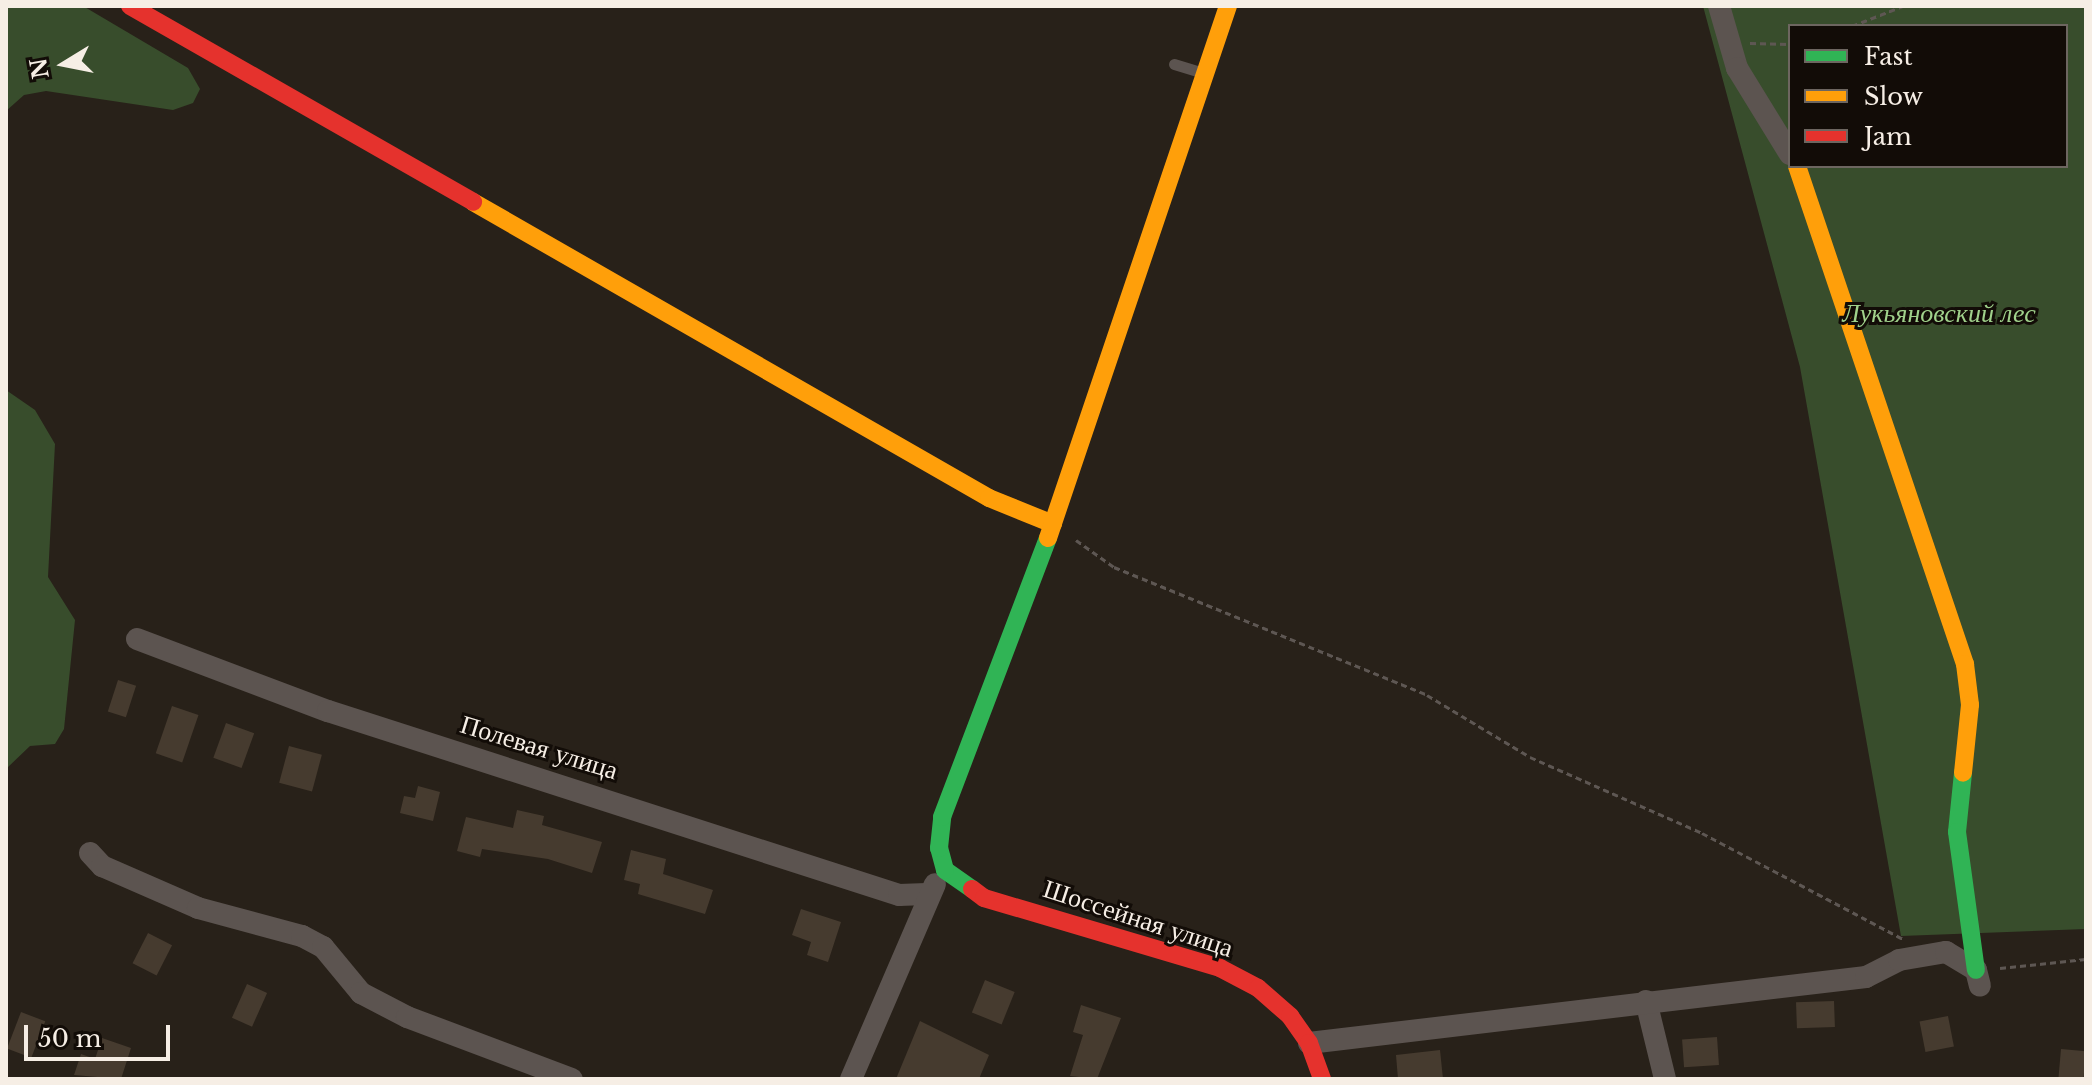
<!DOCTYPE html>
<html>
<head>
<meta charset="utf-8">
<style>
	body { margin:0 }
	#map { position:relative; width:2092px; height:1085px; overflow:hidden; background:#282119; font-family:"Libre Baskerville",serif }
	div>[style] { position:absolute }
	.green>* { inset:0; background:#384d2c }
	.building>* { inset:0; background:#463b2f; transform-origin:0 0 }
	.path>* { height:3px; margin-top:-1.5px; transform-origin:0; background:repeating-linear-gradient(90deg,#5e5753 0 6px,transparent 0 10px) }
	.lane>* { height:11px; margin:-5.5px; padding:0 5.5px; transform-origin:5.5px; border-radius:5.5px; background:#5c5450 }
	.street>* { height:22px; margin:-11px; padding:0 11px; transform-origin:11px; border-radius:11px; background:#5c5450 }
	.fast>* { height:18px; margin:-9px; padding:0 9px; transform-origin:9px; border-radius:9px; background:#30b455 }
	.slow>* { height:18px; margin:-9px; padding:0 9px; transform-origin:9px; border-radius:9px; background:#ff9f0a }
	.jam>* { height:18px; margin:-9px; padding:0 9px; transform-origin:9px; border-radius:9px; background:#e5322d }
	span { translate:-50% -50%; white-space:nowrap; text-align:center; line-height:1.15; -webkit-text-stroke:6px #120c07; paint-order:stroke }
	.park-label { font-size:26px; color:#a0d18b; font-style:italic }
	.street-label { font-size:26px; color:#f6eee5 }
	.frame { position:absolute; inset:0; border:8px solid #f6eee5; pointer-events:none }
	.legend { position:absolute; left:1788px; top:24px; width:280px; height:144px; box-sizing:border-box; background:#120c07; border:2px solid #6d6660; margin:0; padding:10px 14px; list-style:none; font-size:24px; color:#f6eee5 }
	.legend li { display:flex; align-items:center; gap:16px; height:40px }
	.legend b { width:40px; border:2px solid #6d6660 }
	.north { position:absolute; left:24px; top:24px; width:80px; height:80px; -webkit-text-stroke:6px #120c07; paint-order:stroke; rotate:260deg; font-size:22px; font-weight:700; line-height:32px; text-align:center; color:#f6eee5 }
	.north::after { content:''; display:block; margin:auto; width:28px; height:36px; background:#f6eee5; clip-path:polygon(50% 0,100% 100%,50% 72%,0 100%) }
	.scale { position:absolute; left:24px; top:1025px; width:146px; height:36px; box-sizing:border-box; border:4px solid #f6eee5; border-top:0; padding-left:10px; font-size:24px; line-height:28px; white-space:nowrap; color:#f6eee5; -webkit-text-stroke:6px #120c07; paint-order:stroke }
</style>
</head>
<body>
<div id="map">
	<div class="green">
		<div style="clip-path:polygon(6px 6px,83px 6px,188px 68px,200px 89px,193px 103px,173px 110px,46px 91px,24px 95px,6px 111px)"></div>
		<div style="clip-path:polygon(evenodd,1703px 6px,2086px 6px,2086px 929px,1901px 936px,1800px 367px,1703px 6px,1790px 26px,2066px 26px,2066px 166px,1790px 166px,1790px 26px)"></div>
		<div style="clip-path:polygon(6px 390px,35px 410px,55px 444px,48px 577px,75px 620px,64px 729px,55px 744px,30px 746px,6px 769px)"></div>
	</div>
	<div class="building">
		<div style="left:118px;top:680px;width:19px;height:33px;rotate:18deg"></div>
		<div style="left:172px;top:706px;width:28px;height:50px;rotate:19deg"></div>
		<div style="left:226px;top:723px;width:30px;height:37px;rotate:20deg"></div>
		<div style="left:289px;top:746px;width:34px;height:38px;rotate:15deg"></div>
		<div style="clip-path:polygon(418px 786px,440px 792px,433px 821px,400px 813px,404px 796px,415px 798px)"></div>
		<div style="clip-path:polygon(517px 810px,544px 816px,542px 825px,602px 842px,592px 873px,548px 859px,482px 849px,480px 857px,457px 851px,466px 817px,513px 828px)"></div>
		<div style="clip-path:polygon(631px 850px,666px 859px,663px 874px,713px 890px,705px 914px,638px 894px,640px 884px,624px 880px)"></div>
		<div style="clip-path:polygon(801px 909px,841px 922px,828px 962px,807px 955px,811px 942px,792px 935px)"></div>
		<div style="left:148px;top:933px;width:27px;height:34px;rotate:27deg"></div>
		<div style="left:985px;top:980px;width:32px;height:35px;rotate:22deg"></div>
		<div style="left:247px;top:984px;width:22px;height:37px;rotate:24deg"></div>
		<div style="left:1834px;top:1001px;width:26px;height:38px;rotate:88deg"></div>
		<div style="clip-path:polygon(1081px 1005px,1121px 1018px,1097px 1079px,1070px 1076px,1083px 1035px,1073px 1032px)"></div>
		<div style="left:21px;top:1012px;width:26px;height:39px;rotate:21deg"></div>
		<div style="left:1948px;top:1016px;width:31px;height:29px;rotate:79deg"></div>
		<div style="clip-path:polygon(920px 1021px,989px 1055px,979px 1079px,896px 1079px)"></div>
		<div style="left:1717px;top:1037px;width:28px;height:35px;rotate:86deg"></div>
		<div style="clip-path:polygon(102px 1038px,131px 1048px,121px 1079px,74px 1075px,81px 1054px,95px 1059px)"></div>
		<div style="left:2061px;top:1049px;width:25px;height:30px;rotate:5deg"></div>
		<div style="clip-path:polygon(1440px 1050px,1443px 1079px,1398px 1079px,1396px 1055px)"></div>
	</div>
	<div class="path">
		<div style="left:1852px;top:26px;width:55px;rotate:-21.4deg"></div>
		<div style="left:1750px;top:43px;width:40px;rotate:1.4deg"></div>
		<div style="left:1076px;top:540px;width:47px;rotate:35.4deg"></div>
		<div style="left:1114px;top:567px;width:338px;rotate:22.2deg"></div>
		<div style="left:1427px;top:695px;width:120px;rotate:31deg"></div>
		<div style="left:1530px;top:757px;width:188px;rotate:23.8deg"></div>
		<div style="left:1702px;top:833px;width:227px;rotate:27.8deg"></div>
		<div style="left:2000px;top:968px;width:86px;rotate:-6deg"></div>
	</div>
	<div class="lane">
		<div style="left:1174px;top:64px;width:30px;rotate:17deg"></div>
	</div>
	<div class="street">
		<div style="left:1719px;top:6px;width:65px;rotate:73.8deg"></div>
		<div style="left:1737px;top:68px;width:101px;rotate:58.4deg"></div>
		<div style="left:137px;top:639px;width:204px;rotate:20.7deg"></div>
		<div style="left:328px;top:711px;width:600px;rotate:17.86deg"></div>
		<div style="left:899px;top:895px;width:28px;rotate:-2deg"></div>
		<div style="left:90px;top:853px;width:18px;rotate:47deg"></div>
		<div style="left:102px;top:866px;width:105px;rotate:23.6deg"></div>
		<div style="left:198px;top:908px;width:108px;rotate:15.1deg"></div>
		<div style="left:302px;top:936px;width:24px;rotate:28deg"></div>
		<div style="left:323px;top:947px;width:60px;rotate:50.4deg"></div>
		<div style="left:361px;top:993px;width:52px;rotate:27.6deg"></div>
		<div style="left:407px;top:1017px;width:176px;rotate:20.6deg"></div>
		<div style="left:1646px;top:1001px;width:80px;rotate:76.3deg"></div>
		<div style="left:1309px;top:1043px;width:561px;rotate:-6.76deg"></div>
		<div style="left:1866px;top:977px;width:37px;rotate:-27deg"></div>
		<div style="left:1899px;top:960px;width:48px;rotate:-9.7deg"></div>
		<div style="left:1946px;top:952px;width:35px;rotate:31deg"></div>
		<div style="left:1976px;top:970px;width:16px;rotate:76deg"></div>
		<div style="left:851px;top:1079px;width:212px;rotate:-66.7deg"></div>
	</div>
	<div class="fast">
		<div style="left:1963px;top:773px;width:59px;rotate:95.8deg"></div>
		<div style="left:1957px;top:832px;width:139px;rotate:82.2deg"></div>
		<div style="left:972px;top:889px;width:33px;rotate:-145deg"></div>
		<div style="left:945px;top:870px;width:23px;rotate:-105deg"></div>
		<div style="left:939px;top:848px;width:31px;rotate:-84deg"></div>
		<div style="left:942px;top:817px;width:298px;rotate:-69.2deg"></div>
	</div>
	<div class="slow">
		<div style="left:1797px;top:166px;width:526px;rotate:71.36deg"></div>
		<div style="left:1965px;top:664px;width:41px;rotate:83deg"></div>
		<div style="left:1970px;top:705px;width:68px;rotate:95.9deg"></div>
		<div style="left:473px;top:202px;width:595px;rotate:29.84deg"></div>
		<div style="left:989px;top:498px;width:69px;rotate:22.1deg"></div>
		<div style="left:1048px;top:538px;width:562px;rotate:-71.31deg"></div>
	</div>
	<div class="jam">
		<div style="left:130px;top:6px;width:395px;rotate:29.7deg"></div>
		<div style="left:972px;top:889px;width:15px;rotate:37deg"></div>
		<div style="left:984px;top:898px;width:246px;rotate:16.5deg"></div>
		<div style="left:1220px;top:968px;width:43px;rotate:27.8deg"></div>
		<div style="left:1258px;top:988px;width:43px;rotate:41.2deg"></div>
		<div style="left:1290px;top:1016px;width:33px;rotate:55deg"></div>
		<div style="left:1309px;top:1043px;width:38px;rotate:70deg"></div>
	</div>
	<div class="park-label">
		<span style="left:1939px;top:314px">Лукьяновский лес</span>
	</div>
	<div class="street-label">
		<span style="left:539px;top:748px;rotate:17deg">Полевая улица</span>
		<span style="left:1138px;top:919px;rotate:18deg">Шоссейная улица</span>
	</div>
	<div class="frame"></div>
	<ul class="legend">
	<li><b style="height:10px;background:#30b455"></b>Fast</li>
	<li><b style="height:10px;background:#ff9f0a"></b>Slow</li>
	<li><b style="height:10px;background:#e5322d"></b>Jam</li>
	</ul>
	<div class="north">N</div>
	<div class="scale">50 m</div>
</div>
</body>
</html>
